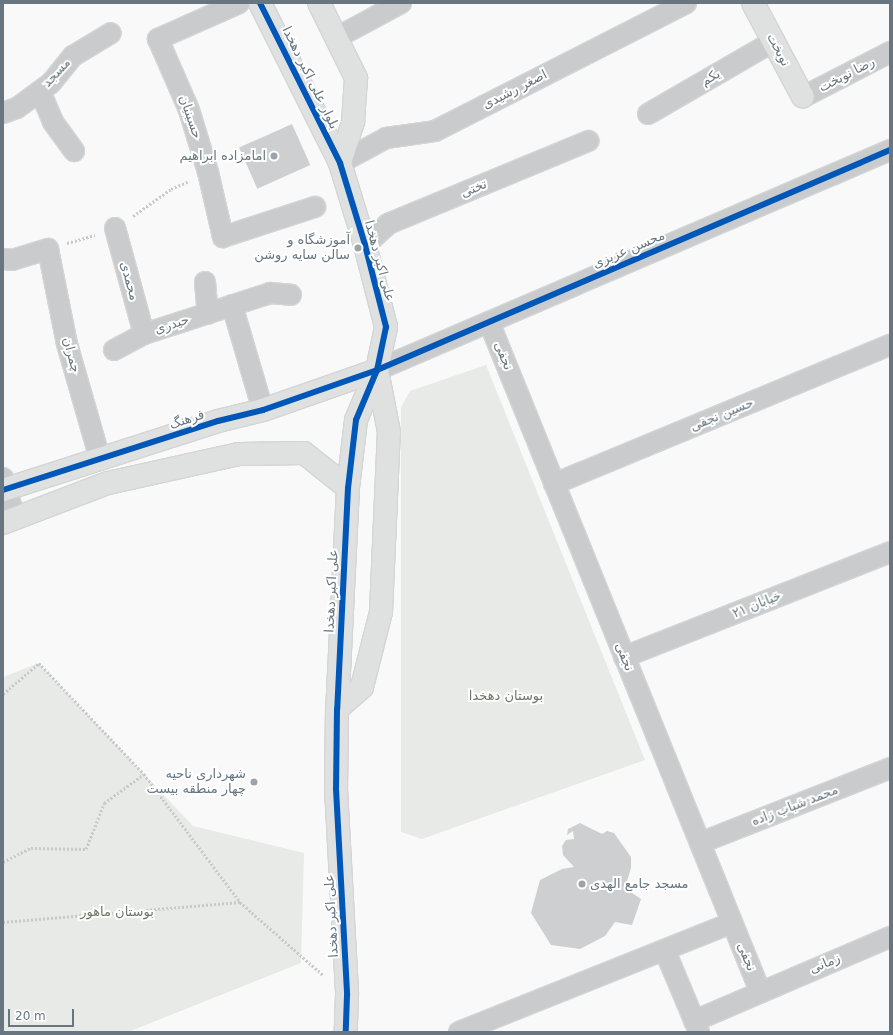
<!DOCTYPE html>
<html>
<head>
<meta charset="utf-8">
<style>
	body { margin:0 }
	#map { position:relative; width:893px; height:1035px; overflow:hidden; background:#f9f9f9; font-family:"DejaVu Sans","Noto Naskh Arabic",sans-serif }
	div>[style] { position:absolute }
	.green>* { inset:0; background:#e8eae7 }
	.building>* { inset:0; background:#cdcfd0; transform-origin:0 0 }
	.path>* { height:2.5px; margin-top:-1.25px; transform-origin:0; background:repeating-linear-gradient(90deg,#c8c9ca 0 2px,transparent 0 4px) }
	.roads { filter:drop-shadow(1px 0 #d4d5d6) drop-shadow(-1px 0 #d4d5d6) drop-shadow(0 1px #d4d5d6) drop-shadow(0 -1px #d4d5d6) }
	.street>* { height:20px; margin:-10px; padding:0 10px; transform-origin:10px; border-radius:10px; background:#cacbcc }
	.secondary>* { height:22px; margin:-11px; padding:0 11px; transform-origin:11px; border-radius:11px; background:#dfe0e0 }
	.cycleway>* { height:6px; margin:-3px; padding:0 3px; transform-origin:3px; border-radius:3px; background:#0057b8 }
	.dots>* { width:11px; height:11px; translate:-50% -50%; box-sizing:border-box; border:2px solid #fff; border-radius:50% }
	span { translate:-50% -50%; white-space:nowrap; text-align:center; line-height:1.15; -webkit-text-stroke:4px #fff; paint-order:stroke }
	.street-label { font-size:13px; color:#677680 }
	.poi-label { font-size:13px; color:#677680 }
	.right { translate:-100% -50%; text-align:right }
	.left { translate:0 -50%; text-align:left }
	.park-label { font-size:13px; color:#6a7866 }
	.frame { position:absolute; inset:0; border:4px solid #677680; pointer-events:none }
	.scale { position:absolute; left:8px; top:1009px; width:66px; height:18px; box-sizing:border-box; border:2px solid #677680; border-top:0; padding-left:5px; font-size:12px; line-height:14px; white-space:nowrap; color:#677680; -webkit-text-stroke:3px #fff; paint-order:stroke }
</style>
</head>
<body>
<div id="map">
	<div class="green">
		<div style="clip-path:polygon(486px 365px,645px 760px,422px 839px,401px 832px,401px 407px,410px 391px)"></div>
		<div style="clip-path:polygon(39px 663px,193px 826px,304px 853px,301px 963px,128px 1032px,3px 1032px,3px 677px)"></div>
	</div>
	<div class="building">
		<div style="left:292px;top:124px;width:45px;height:58px;rotate:66deg"></div>
		<div style="clip-path:polygon(580px 823px,602px 834px,607px 831px,614px 833px,631px 857px,631px 868px,625px 888px,641px 899px,632px 925px,615px 922px,605px 936px,580px 949px,551px 945px,531px 913px,540px 880px,562px 869px,574px 867px,563px 855px,562px 846px,566px 840px,574px 839px,573px 831px,567px 835px,568px 829px)"></div>
	</div>
	<div class="path">
		<div style="left:133px;top:216px;width:47px;rotate:-35.4deg"></div>
		<div style="left:171px;top:189px;width:20px;rotate:-24deg"></div>
		<div style="left:67px;top:243px;width:29px;rotate:-16deg"></div>
		<div style="left:3px;top:694px;width:48px;rotate:-40.7deg"></div>
		<div style="left:39px;top:663px;width:153px;rotate:46.6deg"></div>
		<div style="left:144px;top:774px;width:160px;rotate:53.1deg"></div>
		<div style="left:240px;top:902px;width:111px;rotate:41.3deg"></div>
		<div style="left:3px;top:862px;width:31px;rotate:-27deg"></div>
		<div style="left:31px;top:848px;width:55px;rotate:1deg"></div>
		<div style="left:86px;top:849px;width:49px;rotate:-68.6deg"></div>
		<div style="left:104px;top:803px;width:49px;rotate:-35.9deg"></div>
		<div style="left:3px;top:922px;width:238px;rotate:-4.8deg"></div>
	</div>
	<div class="roads">
		<div class="street">
			<div style="left:239px;top:3px;width:89px;rotate:156deg"></div>
			<div style="left:158px;top:39px;width:77px;rotate:66.4deg"></div>
			<div style="left:189px;top:110px;width:65px;rotate:73deg"></div>
			<div style="left:208px;top:172px;width:67px;rotate:77deg"></div>
			<div style="left:223px;top:237px;width:97px;rotate:-18.1deg"></div>
			<div style="left:336px;top:38px;width:74px;rotate:-28.3deg"></div>
			<div style="left:40px;top:91px;width:34px;rotate:67deg"></div>
			<div style="left:53px;top:122px;width:36px;rotate:54deg"></div>
			<div style="left:803px;top:97px;width:98px;rotate:-27.3deg"></div>
			<div style="left:3px;top:113px;width:15px;rotate:-20deg"></div>
			<div style="left:17px;top:108px;width:42px;rotate:-36.3deg"></div>
			<div style="left:51px;top:83px;width:35px;rotate:-51deg"></div>
			<div style="left:73px;top:56px;width:44px;rotate:-31.2deg"></div>
			<div style="left:648px;top:114px;width:146px;rotate:-30.1deg"></div>
			<div style="left:340px;top:163px;width:52px;rotate:-28.5deg"></div>
			<div style="left:386px;top:138px;width:49px;rotate:-8.1deg"></div>
			<div style="left:435px;top:131px;width:282px;rotate:-27deg"></div>
			<div style="left:115px;top:228px;width:110px;rotate:74.7deg"></div>
			<div style="left:365px;top:245px;width:31px;rotate:-42deg"></div>
			<div style="left:388px;top:224px;width:217px;rotate:-22.5deg"></div>
			<div style="left:3px;top:259px;width:9px;rotate:6deg"></div>
			<div style="left:12px;top:260px;width:38px;rotate:-17deg"></div>
			<div style="left:48px;top:249px;width:97px;rotate:78.7deg"></div>
			<div style="left:67px;top:344px;width:120px;rotate:74deg"></div>
			<div style="left:205px;top:282px;width:32px;rotate:85deg"></div>
			<div style="left:232px;top:305px;width:109px;rotate:73.6deg"></div>
			<div style="left:489px;top:322px;width:722px;rotate:67.95deg"></div>
			<div style="left:114px;top:350px;width:34px;rotate:-28deg"></div>
			<div style="left:144px;top:334px;width:133px;rotate:-18deg"></div>
			<div style="left:270px;top:293px;width:21px;rotate:5deg"></div>
			<div style="left:377px;top:370px;width:558px;rotate:-23.21deg"></div>
			<div style="left:3px;top:478px;width:42px;rotate:73.3deg"></div>
			<div style="left:554px;top:484px;width:364px;rotate:-22.5deg"></div>
			<div style="left:624px;top:657px;width:286px;rotate:-21.5deg"></div>
			<div style="left:700px;top:843px;width:204px;rotate:-21.5deg"></div>
			<div style="left:665px;top:951px;width:88px;rotate:67.2deg"></div>
			<div style="left:694px;top:1021px;width:213px;rotate:-23.2deg"></div>
			<div style="left:459px;top:1032px;width:294px;rotate:-21.8deg"></div>
		</div>
		<div class="secondary">
			<div style="left:260px;top:3px;width:179px;rotate:63.4deg"></div>
			<div style="left:340px;top:163px;width:86px;rotate:73deg"></div>
			<div style="left:365px;top:245px;width:85px;rotate:75.6deg"></div>
			<div style="left:386px;top:327px;width:44px;rotate:101.8deg"></div>
			<div style="left:377px;top:370px;width:54px;rotate:112.8deg"></div>
			<div style="left:356px;top:420px;width:68px;rotate:96.7deg"></div>
			<div style="left:348px;top:488px;width:221px;rotate:92.8deg"></div>
			<div style="left:337px;top:709px;width:80px;rotate:90.7deg"></div>
			<div style="left:336px;top:789px;width:206px;rotate:86.9deg"></div>
			<div style="left:347px;top:995px;width:37px;rotate:92deg"></div>
			<div style="left:319px;top:3px;width:84px;rotate:63.7deg"></div>
			<div style="left:356px;top:78px;width:44px;rotate:93.9deg"></div>
			<div style="left:353px;top:122px;width:43px;rotate:107.6deg"></div>
			<div style="left:753px;top:3px;width:106px;rotate:62deg"></div>
			<div style="left:3px;top:490px;width:226px;rotate:-17.8deg"></div>
			<div style="left:218px;top:421px;width:46px;rotate:-13.7deg"></div>
			<div style="left:263px;top:410px;width:121px;rotate:-19.3deg"></div>
			<div style="left:3px;top:523px;width:112px;rotate:-20.9deg"></div>
			<div style="left:108px;top:483px;width:134px;rotate:-12.5deg"></div>
			<div style="left:239px;top:454px;width:65px;rotate:-0.9deg"></div>
			<div style="left:304px;top:453px;width:56px;rotate:38.5deg"></div>
			<div style="left:337px;top:709px;width:33px;rotate:-41deg"></div>
			<div style="left:362px;top:687px;width:77px;rotate:-75.8deg"></div>
			<div style="left:381px;top:612px;width:180px;rotate:-87.5deg"></div>
			<div style="left:389px;top:432px;width:63px;rotate:-101deg"></div>
		</div>
	</div>
	<div class="cycleway">
		<div style="left:260px;top:3px;width:179px;rotate:63.4deg"></div>
		<div style="left:340px;top:163px;width:86px;rotate:73deg"></div>
		<div style="left:365px;top:245px;width:85px;rotate:75.6deg"></div>
		<div style="left:386px;top:327px;width:44px;rotate:101.8deg"></div>
		<div style="left:377px;top:370px;width:54px;rotate:112.8deg"></div>
		<div style="left:356px;top:420px;width:68px;rotate:96.7deg"></div>
		<div style="left:348px;top:488px;width:221px;rotate:92.8deg"></div>
		<div style="left:337px;top:709px;width:80px;rotate:90.7deg"></div>
		<div style="left:336px;top:789px;width:206px;rotate:86.9deg"></div>
		<div style="left:347px;top:995px;width:37px;rotate:92deg"></div>
		<div style="left:3px;top:490px;width:226px;rotate:-17.8deg"></div>
		<div style="left:218px;top:421px;width:46px;rotate:-13.7deg"></div>
		<div style="left:263px;top:410px;width:121px;rotate:-19.3deg"></div>
		<div style="left:377px;top:370px;width:558px;rotate:-23.21deg"></div>
	</div>
	<div class="dots">
		<div style="left:274px;top:156px;background:#9aa4aa"></div>
		<div style="left:358px;top:248px;background:#9aa4aa"></div>
		<div style="left:254px;top:782px;background:#9aa4aa"></div>
		<div style="left:582px;top:884px;background:#9aa4aa"></div>
	</div>
	<div class="street-label">
		<span style="left:778px;top:50px;rotate:62deg">نوبخت</span>
		<span style="left:57px;top:73px;rotate:-47deg">مسجد</span>
		<span style="left:847px;top:75px;rotate:-27deg">رضا نوبخت</span>
		<span style="left:310px;top:78px;rotate:64deg">بلوار علی اکبر دهخدا</span>
		<span style="left:711px;top:78px;rotate:-30deg">یکم</span>
		<span style="left:515px;top:90px;rotate:-27deg">اصغر رشیدی</span>
		<span style="left:190px;top:117px;rotate:71deg">حسینیان</span>
		<span style="left:474px;top:189px;rotate:-23deg">تختی</span>
		<span style="left:629px;top:250px;rotate:-23deg">محسن عزیزی</span>
		<span style="left:379px;top:261px;rotate:75deg">علی اکبر دهخدا</span>
		<span style="left:129px;top:281px;rotate:75deg">محمدی</span>
		<span style="left:172px;top:325px;rotate:-18deg">حیدری</span>
		<span style="left:71px;top:355px;rotate:75deg">چمران</span>
		<span style="left:503px;top:356px;rotate:68deg">نجفی</span>
		<span style="left:722px;top:415px;rotate:-22deg">حسین نجفی</span>
		<span style="left:187px;top:420px;rotate:-18deg">فرهنگ</span>
		<span style="left:332px;top:591px;rotate:-87deg">علی اکبر دهخدا</span>
		<span style="left:757px;top:605px;rotate:-22deg">خیابان ۲۱</span>
		<span style="left:624px;top:657px;rotate:68deg">نجفی</span>
		<span style="left:795px;top:806px;rotate:-21deg">محمد شباب زاده</span>
		<span style="left:332px;top:916px;rotate:-93deg">علی اکبر دهخدا</span>
		<span style="left:746px;top:957px;rotate:68deg">نجفی</span>
		<span style="left:825px;top:964px;rotate:-23deg">زمانی</span>
	</div>
	<div class="poi-label">
		<span class="right" style="left:266px;top:156px">امامزاده ابراهیم</span>
		<span class="right" style="left:350px;top:248px">آموزشگاه و<br>سالن سایه روشن</span>
		<span class="right" style="left:246px;top:782px">شهرداری ناحیه<br>چهار منطقه بیست</span>
		<span class="left" style="left:590px;top:884px">مسجد جامع الهدی</span>
	</div>
	<div class="park-label">
		<span style="left:506px;top:696px">بوستان دهخدا</span>
		<span style="left:117px;top:912px">بوستان ماهور</span>
	</div>
	<div class="frame"></div>
	<div class="scale">20 m</div>
</div>
</body>
</html>
